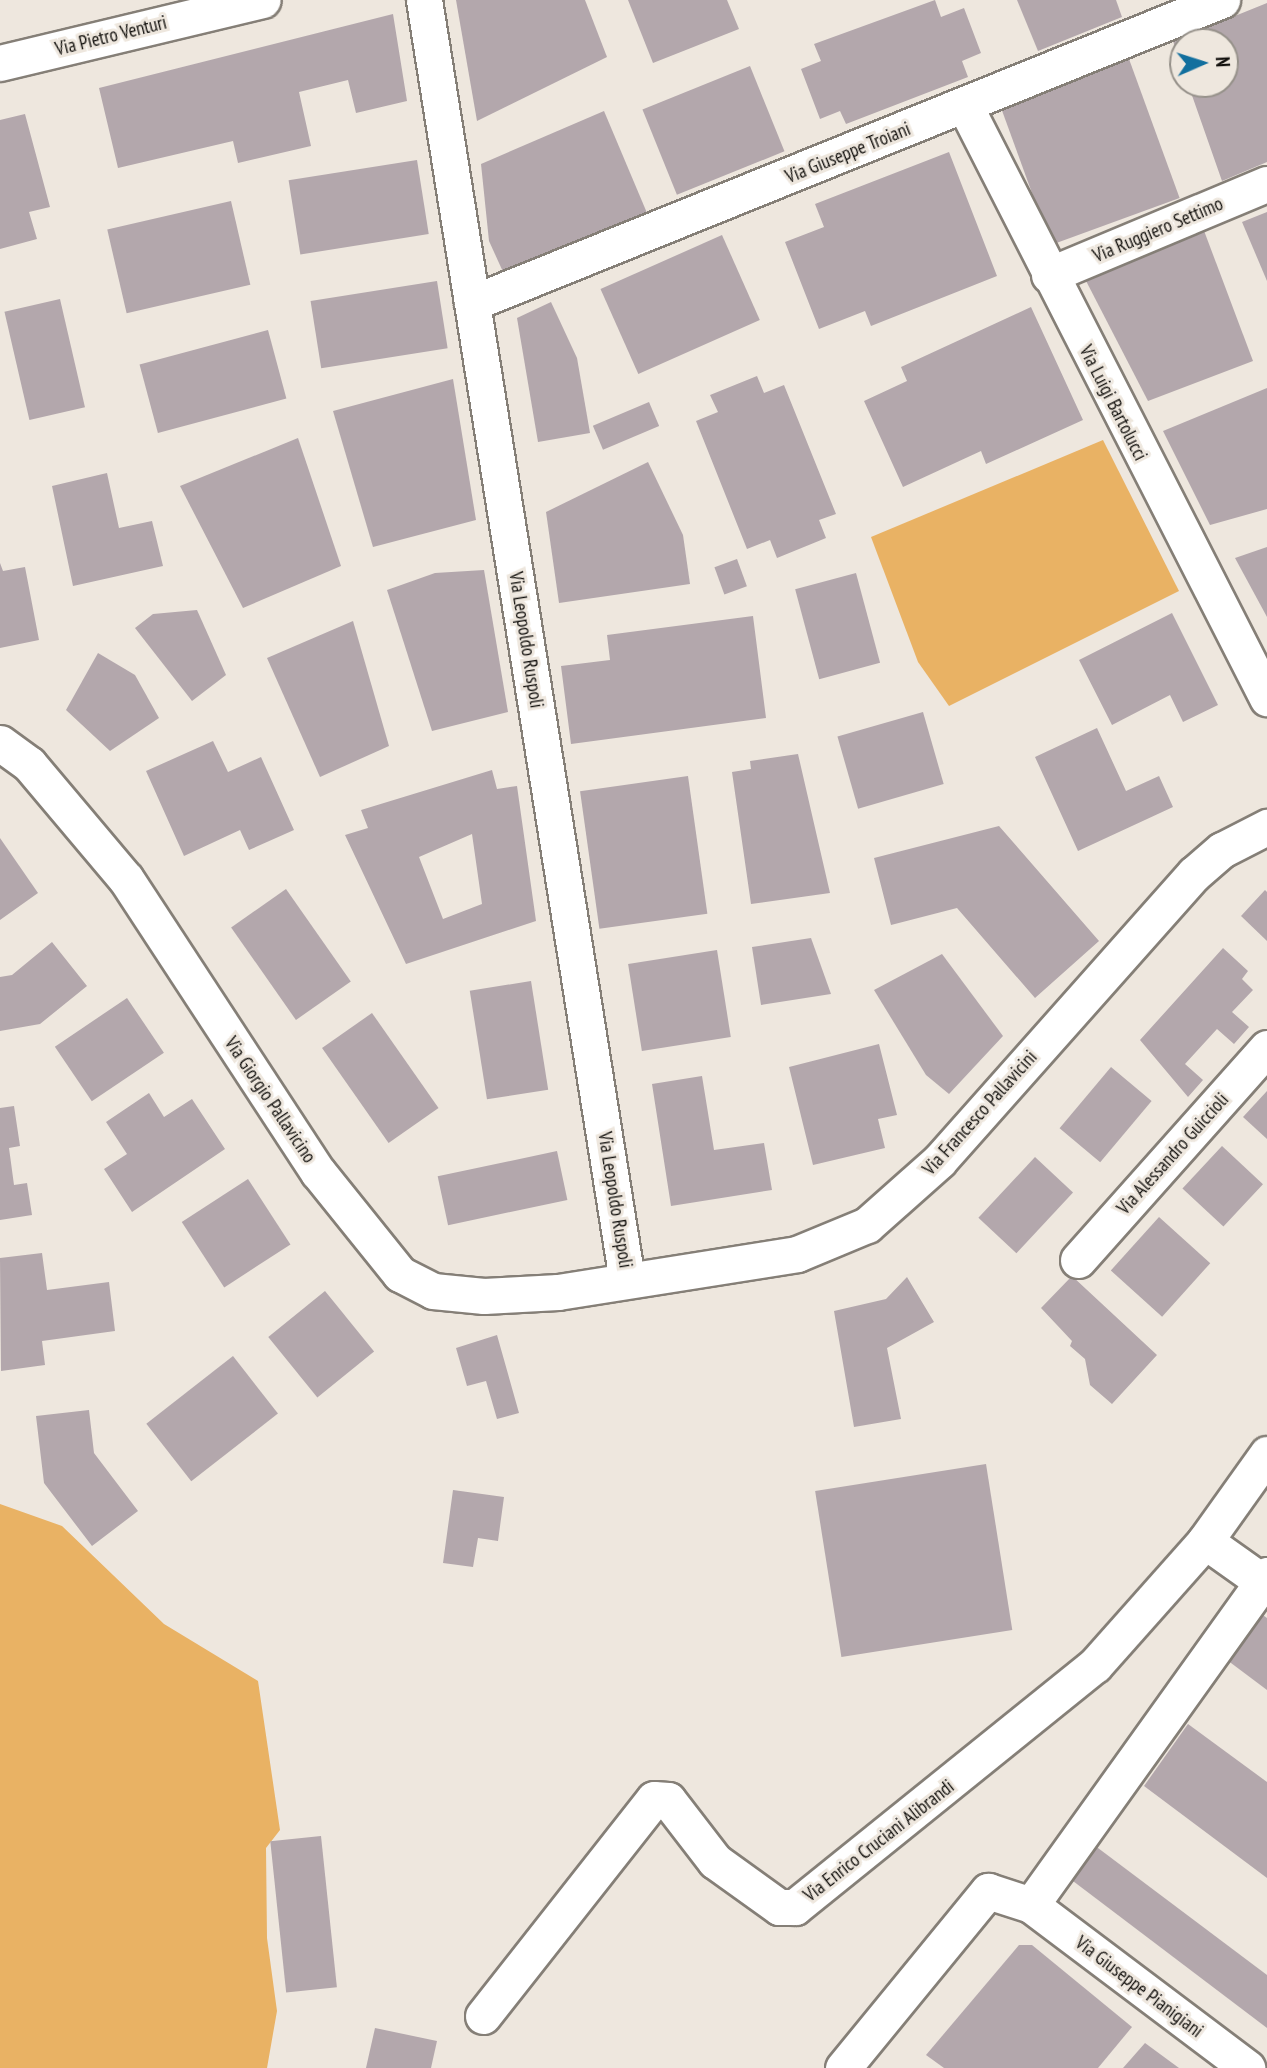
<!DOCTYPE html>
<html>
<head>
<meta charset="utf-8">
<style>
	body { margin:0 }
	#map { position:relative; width:1267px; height:2068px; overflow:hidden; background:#eee7de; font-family:"PT Sans Narrow",sans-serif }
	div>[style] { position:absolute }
	.green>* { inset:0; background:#e9b264 }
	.building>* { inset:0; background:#b3a7ac; transform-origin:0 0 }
	.roads { filter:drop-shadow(2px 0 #857f77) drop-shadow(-2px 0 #857f77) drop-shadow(0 2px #857f77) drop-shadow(0 -2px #857f77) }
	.street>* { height:35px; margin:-17.5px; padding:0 17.5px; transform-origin:17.5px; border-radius:17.5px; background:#fff }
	span { translate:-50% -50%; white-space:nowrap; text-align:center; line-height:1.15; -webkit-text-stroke:6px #eee7de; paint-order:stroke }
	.street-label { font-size:19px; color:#110f0c }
	.north { position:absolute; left:1169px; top:28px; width:70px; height:70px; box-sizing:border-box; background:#eee7de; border:2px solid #96918a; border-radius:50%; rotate:87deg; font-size:19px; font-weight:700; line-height:28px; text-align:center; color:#110f0c }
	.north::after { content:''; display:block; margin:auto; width:24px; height:32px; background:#126f9e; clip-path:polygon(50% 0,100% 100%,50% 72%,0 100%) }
</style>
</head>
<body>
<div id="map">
	<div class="green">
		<div style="clip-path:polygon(1103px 440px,1179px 591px,949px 706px,918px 662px,871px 537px)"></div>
		<div style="clip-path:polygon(0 1504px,62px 1526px,164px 1624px,258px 1681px,280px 1830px,266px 1848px,267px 1938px,277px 2011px,267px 2068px,0 2068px)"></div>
	</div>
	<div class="building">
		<div style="clip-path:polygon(456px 0,585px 0,607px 57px,477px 121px)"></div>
		<div style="clip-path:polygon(628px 0,727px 0,739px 29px,653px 63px)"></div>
		<div style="clip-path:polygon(935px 0,941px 17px,964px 8px,981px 53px,962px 61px,968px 77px,846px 124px,840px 111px,820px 119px,801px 69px,821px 61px,814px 44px)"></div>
		<div style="clip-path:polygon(1017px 0,1116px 0,1122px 17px,1038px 51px)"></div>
		<div style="clip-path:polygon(1267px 3px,1267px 162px,1222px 181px,1188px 84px,1225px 84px,1225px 42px,1183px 42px,1183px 70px,1173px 41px)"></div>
		<div style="clip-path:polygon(393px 14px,407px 101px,356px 113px,348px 80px,299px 92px,311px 146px,238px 163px,233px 141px,118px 168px,99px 88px)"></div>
		<div style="left:1129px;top:59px;width:148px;height:137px;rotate:70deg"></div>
		<div style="left:750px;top:66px;width:92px;height:116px;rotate:68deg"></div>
		<div style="clip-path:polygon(604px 111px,647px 213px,504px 274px,489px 241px,481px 164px)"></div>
		<div style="clip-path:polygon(25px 114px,50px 207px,29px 212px,37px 239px,0 249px,0 120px)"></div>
		<div style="clip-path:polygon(949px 152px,997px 276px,871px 326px,865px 311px,819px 329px,785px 242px,824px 227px,815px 204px)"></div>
		<div style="left:417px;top:160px;width:75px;height:130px;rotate:81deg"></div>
		<div style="left:231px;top:201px;width:86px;height:127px;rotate:77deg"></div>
		<div style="clip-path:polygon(1267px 212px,1267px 281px,1242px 222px)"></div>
		<div style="clip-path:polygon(1203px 228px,1253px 361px,1148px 401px,1084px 277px)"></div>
		<div style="left:722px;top:235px;width:93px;height:133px;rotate:66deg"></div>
		<div style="left:437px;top:281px;width:68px;height:128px;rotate:81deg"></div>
		<div style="left:60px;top:299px;width:111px;height:57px;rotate:77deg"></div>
		<div style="clip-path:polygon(551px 302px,577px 358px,590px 433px,538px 442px,517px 318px)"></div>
		<div style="clip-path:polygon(1031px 307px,1083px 420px,986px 464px,981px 451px,903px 487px,864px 401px,907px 381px,901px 367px)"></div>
		<div style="left:268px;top:330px;width:71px;height:133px;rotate:75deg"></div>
		<div style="clip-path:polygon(757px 376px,764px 393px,784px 385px,836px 514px,819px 520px,826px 538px,777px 558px,770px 540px,747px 549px,696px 421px,718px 412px,710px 395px)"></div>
		<div style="clip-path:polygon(453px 379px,476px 520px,373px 547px,333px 411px)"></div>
		<div style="clip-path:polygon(1267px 388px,1267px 509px,1210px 525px,1163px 431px)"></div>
		<div style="left:649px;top:402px;width:26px;height:61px;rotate:67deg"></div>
		<div style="clip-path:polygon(298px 438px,341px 566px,243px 608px,180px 486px)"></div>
		<div style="clip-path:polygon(648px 462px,683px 535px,690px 584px,559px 603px,546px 512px)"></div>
		<div style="clip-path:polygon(107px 473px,119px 528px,152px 521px,163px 566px,73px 586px,52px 486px)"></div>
		<div style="clip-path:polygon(1267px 547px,1267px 617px,1235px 558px)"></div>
		<div style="left:737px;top:559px;width:29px;height:24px;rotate:70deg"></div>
		<div style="clip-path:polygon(0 563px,3px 571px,25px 567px,39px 640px,0 648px)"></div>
		<div style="clip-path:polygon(484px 570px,508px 712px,432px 731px,387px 590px,435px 573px)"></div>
		<div style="left:856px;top:573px;width:93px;height:63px;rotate:75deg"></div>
		<div style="clip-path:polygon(197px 610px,226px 675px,192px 701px,135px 628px,153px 614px)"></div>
		<div style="clip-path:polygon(1172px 613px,1218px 705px,1183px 722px,1170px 695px,1112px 725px,1079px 660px)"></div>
		<div style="clip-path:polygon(753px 616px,766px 718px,571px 744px,561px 666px,610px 660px,607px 635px)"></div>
		<div style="clip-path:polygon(353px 621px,389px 746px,320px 777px,267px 658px)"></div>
		<div style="clip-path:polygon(98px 653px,135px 675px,159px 718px,110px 751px,66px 710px)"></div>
		<div style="left:923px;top:712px;width:75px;height:89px;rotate:74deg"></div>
		<div style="clip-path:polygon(1097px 728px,1126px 791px,1159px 776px,1173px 807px,1078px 851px,1035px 757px)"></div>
		<div style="clip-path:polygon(213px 741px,228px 772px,261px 757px,294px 830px,249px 850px,240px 830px,184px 856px,146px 771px)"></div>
		<div style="clip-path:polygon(798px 754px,830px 893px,751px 904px,732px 772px,751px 769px,750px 761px)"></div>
		<div style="clip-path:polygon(evenodd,492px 770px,497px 789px,517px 786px,536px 921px,406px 964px,345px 835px,368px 828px,361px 810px,492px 770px,472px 834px,482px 904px,443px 919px,419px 857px,472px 834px)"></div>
		<div style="left:688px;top:776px;width:139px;height:109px;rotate:82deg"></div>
		<div style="clip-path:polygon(999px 826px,1099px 941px,1035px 998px,957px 908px,891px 925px,874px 858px)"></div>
		<div style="clip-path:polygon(0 838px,38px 893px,0 920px)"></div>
		<div style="left:286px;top:889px;width:113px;height:67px;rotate:55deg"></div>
		<div style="clip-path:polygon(1265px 890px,1267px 892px,1267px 941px,1241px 916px)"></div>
		<div style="clip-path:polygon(811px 938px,831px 994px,761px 1005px,752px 947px)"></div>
		<div style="clip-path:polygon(52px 942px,87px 986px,40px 1024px,0 1031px,0 977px,12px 975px)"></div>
		<div style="clip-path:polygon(1223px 948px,1248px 971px,1242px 979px,1253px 990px,1232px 1012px,1249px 1027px,1234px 1044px,1217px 1029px,1185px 1064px,1203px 1080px,1188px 1097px,1140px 1040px)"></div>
		<div style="left:717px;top:950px;width:88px;height:90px;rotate:81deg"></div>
		<div style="clip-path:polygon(942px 954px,1003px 1036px,949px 1094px,926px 1075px,874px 990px)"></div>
		<div style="left:531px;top:981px;width:110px;height:62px;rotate:81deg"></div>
		<div style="left:127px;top:998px;width:66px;height:87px;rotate:56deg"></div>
		<div style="left:372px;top:1013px;width:116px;height:61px;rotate:55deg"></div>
		<div style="clip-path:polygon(879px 1044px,897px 1115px,878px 1119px,885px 1148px,813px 1165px,789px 1067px)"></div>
		<div style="left:1111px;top:1067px;width:53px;height:80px;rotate:40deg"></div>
		<div style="clip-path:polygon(702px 1076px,714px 1150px,764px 1143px,772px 1190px,671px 1206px,652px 1084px)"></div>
		<div style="clip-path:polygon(1267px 1091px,1267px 1139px,1243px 1117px)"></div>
		<div style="clip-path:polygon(149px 1093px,164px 1117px,192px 1099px,225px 1149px,132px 1212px,104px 1169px,127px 1154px,106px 1122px)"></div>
		<div style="clip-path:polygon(14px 1106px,20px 1146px,9px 1148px,14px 1185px,27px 1183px,32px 1215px,0 1220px,0 1108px)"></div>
		<div style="left:1222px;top:1146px;width:56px;height:58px;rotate:43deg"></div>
		<div style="left:557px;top:1151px;width:50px;height:122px;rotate:78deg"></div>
		<div style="left:1035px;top:1157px;width:52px;height:83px;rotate:43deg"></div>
		<div style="left:248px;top:1179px;width:78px;height:79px;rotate:57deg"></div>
		<div style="left:1159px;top:1217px;width:69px;height:72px;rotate:42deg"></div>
		<div style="clip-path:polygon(42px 1253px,47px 1290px,109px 1282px,115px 1331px,42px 1341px,45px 1365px,1px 1371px,0 1258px)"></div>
		<div style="clip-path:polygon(1072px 1276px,1157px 1355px,1112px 1404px,1090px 1385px,1085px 1359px,1070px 1346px,1072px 1341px,1041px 1308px)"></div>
		<div style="clip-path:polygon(907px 1277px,934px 1322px,887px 1348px,901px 1419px,854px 1427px,834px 1311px,886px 1299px)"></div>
		<div style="left:325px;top:1291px;width:78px;height:73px;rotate:51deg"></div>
		<div style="clip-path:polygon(497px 1335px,519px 1413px,497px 1419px,486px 1381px,467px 1386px,456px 1348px)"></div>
		<div style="left:233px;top:1356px;width:73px;height:110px;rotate:52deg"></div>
		<div style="clip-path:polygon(89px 1410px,94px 1453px,138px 1511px,92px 1546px,44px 1483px,36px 1416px)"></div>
		<div style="left:986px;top:1464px;width:168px;height:173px;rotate:81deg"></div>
		<div style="clip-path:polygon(453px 1490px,504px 1497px,498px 1541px,478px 1538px,473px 1567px,443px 1563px)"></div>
		<div style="clip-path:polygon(1260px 1613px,1267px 1618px,1267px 1690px,1227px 1660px)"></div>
		<div style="clip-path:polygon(1188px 1724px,1267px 1782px,1267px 1878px,1144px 1786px)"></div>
		<div style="left:321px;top:1836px;width:152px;height:51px;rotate:84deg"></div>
		<div style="clip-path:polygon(1094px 1845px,1267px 1975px,1267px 2028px,1069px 1878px)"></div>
		<div style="clip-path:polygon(1019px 1945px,1032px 1945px,1132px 2027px,1098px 2068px,944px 2068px,926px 2055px)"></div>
		<div style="clip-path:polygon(375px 2028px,437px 2041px,431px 2068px,366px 2068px)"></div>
		<div style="clip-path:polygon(1145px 2043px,1179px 2068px,1123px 2068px)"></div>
	</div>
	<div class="roads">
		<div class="street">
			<div style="left:424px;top:0;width:1296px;rotate:80.99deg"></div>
			<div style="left:0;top:63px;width:270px;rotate:-13.5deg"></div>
			<div style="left:965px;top:106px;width:665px;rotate:62.97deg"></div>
			<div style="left:1049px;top:275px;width:236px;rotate:-22.7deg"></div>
			<div style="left:472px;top:303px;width:809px;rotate:-22deg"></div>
			<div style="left:0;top:743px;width:36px;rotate:36deg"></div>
			<div style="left:29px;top:764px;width:150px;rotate:49.9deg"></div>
			<div style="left:126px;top:879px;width:350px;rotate:56.8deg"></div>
			<div style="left:318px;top:1172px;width:131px;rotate:51.2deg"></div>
			<div style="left:400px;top:1274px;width:37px;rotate:27deg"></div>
			<div style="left:433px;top:1291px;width:51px;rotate:5.6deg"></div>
			<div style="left:484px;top:1296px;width:74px;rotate:-3.1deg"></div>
			<div style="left:558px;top:1292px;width:242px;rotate:-9deg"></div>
			<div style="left:797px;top:1254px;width:76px;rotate:-22.5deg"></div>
			<div style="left:867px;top:1225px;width:96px;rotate:-41.6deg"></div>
			<div style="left:939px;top:1161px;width:384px;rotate:-48.4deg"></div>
			<div style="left:1194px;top:874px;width:37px;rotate:-41deg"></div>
			<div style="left:1222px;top:850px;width:51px;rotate:-27.1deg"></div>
			<div style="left:1078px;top:1260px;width:284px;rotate:-48.3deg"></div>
			<div style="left:1205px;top:1541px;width:76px;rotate:35.4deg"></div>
			<div style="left:1031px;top:1905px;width:406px;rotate:-54.4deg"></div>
			<div style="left:483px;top:2016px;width:276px;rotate:-51.8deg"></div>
			<div style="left:654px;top:1799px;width:14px;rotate:4deg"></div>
			<div style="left:668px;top:1800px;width:77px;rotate:52.4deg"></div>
			<div style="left:715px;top:1861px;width:79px;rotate:35.7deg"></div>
			<div style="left:779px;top:1907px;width:16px"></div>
			<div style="left:795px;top:1907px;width:385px;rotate:-38.9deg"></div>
			<div style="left:1095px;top:1665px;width:166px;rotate:-48.4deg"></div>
			<div style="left:1205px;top:1541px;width:107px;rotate:-54.5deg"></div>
			<div style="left:843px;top:2068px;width:229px;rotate:-50.7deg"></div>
			<div style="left:988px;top:1891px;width:45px;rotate:18deg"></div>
			<div style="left:1031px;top:1905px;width:271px;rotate:37deg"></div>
		</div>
	</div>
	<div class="street-label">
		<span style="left:111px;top:36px;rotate:-14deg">Via Pietro Venturi</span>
		<span style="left:848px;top:153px;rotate:-22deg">Via Giuseppe Troiani</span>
		<span style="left:1158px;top:230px;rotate:-23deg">Via Ruggiero Settimo</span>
		<span style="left:1113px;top:403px;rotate:63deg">Via Luigi Bartolucci</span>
		<span style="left:526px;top:640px;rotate:81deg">Via Leopoldo Ruspoli</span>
		<span style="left:270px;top:1100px;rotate:56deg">Via Giorgio Pallavicino</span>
		<span style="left:980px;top:1113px;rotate:-48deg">Via Francesco Pallavicini</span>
		<span style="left:1173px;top:1154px;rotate:-48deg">Via Alessandro Guiccioli</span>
		<span style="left:615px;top:1200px;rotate:81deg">Via Leopoldo Ruspoli</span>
		<span style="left:879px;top:1841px;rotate:-38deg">Via Enrico Cruciani Alibrandi</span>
		<span style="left:1139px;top:1987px;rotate:37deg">Via Giuseppe Pianigiani</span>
	</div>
	<div class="north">N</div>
</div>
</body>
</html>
